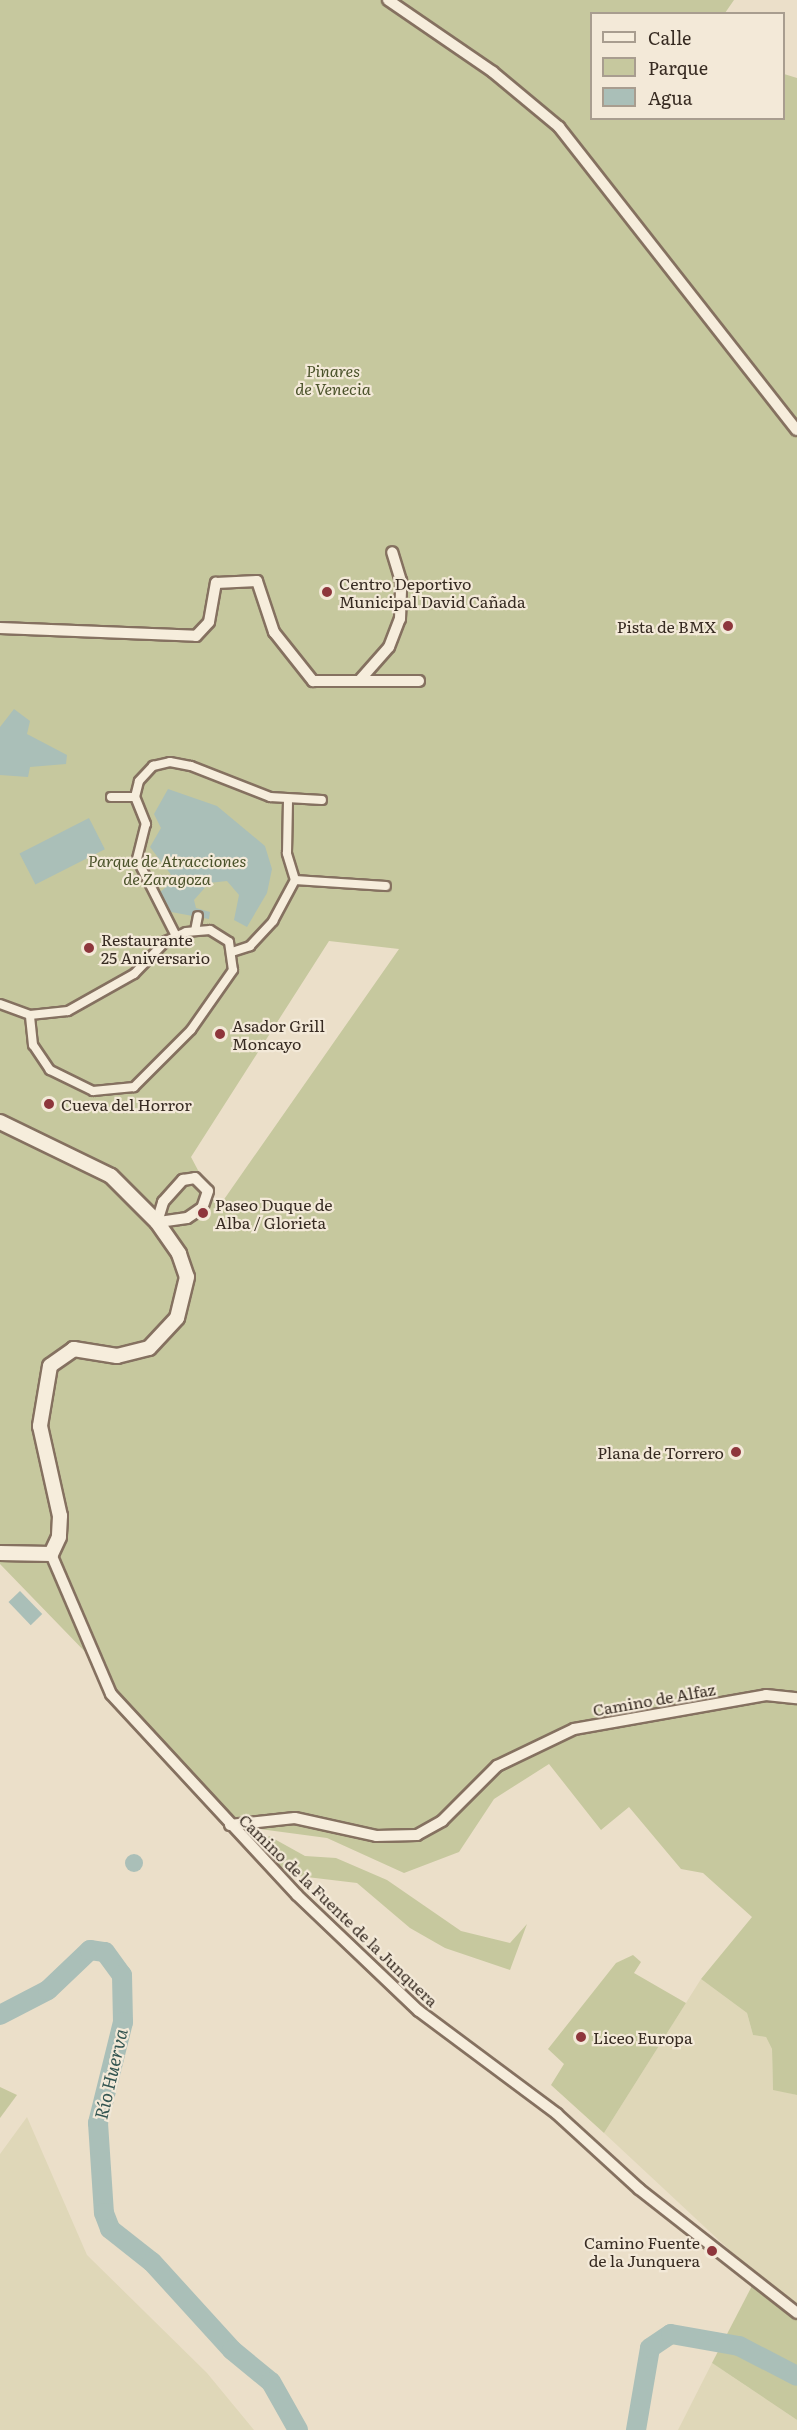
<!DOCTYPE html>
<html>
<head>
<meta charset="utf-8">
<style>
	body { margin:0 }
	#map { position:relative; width:797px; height:2430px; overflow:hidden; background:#ebdfc9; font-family:Literata,serif }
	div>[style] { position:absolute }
	.farmland>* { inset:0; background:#dfd7b8 }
	.green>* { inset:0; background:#c6c89e }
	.water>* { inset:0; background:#aabfb8; transform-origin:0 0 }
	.round { border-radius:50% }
	.river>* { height:20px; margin:-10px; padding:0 10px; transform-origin:10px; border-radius:10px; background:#aabfb8 }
	.roads { filter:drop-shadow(2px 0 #857160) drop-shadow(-2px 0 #857160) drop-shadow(0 2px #857160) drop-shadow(0 -2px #857160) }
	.pedestrian>* { height:8px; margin:-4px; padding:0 4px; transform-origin:4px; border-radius:4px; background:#f6eddc }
	.minor>* { height:10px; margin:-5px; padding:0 5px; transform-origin:5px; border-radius:5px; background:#f6eddc }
	.tertiary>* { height:14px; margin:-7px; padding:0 7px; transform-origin:7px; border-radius:7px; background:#f6eddc }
	.dots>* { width:16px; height:16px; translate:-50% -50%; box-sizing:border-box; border:3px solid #f3e9d8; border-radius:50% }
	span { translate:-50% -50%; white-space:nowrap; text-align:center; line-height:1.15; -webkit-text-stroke:4.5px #f3e9d8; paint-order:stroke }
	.park-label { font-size:16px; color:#4a522a; font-style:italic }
	.poi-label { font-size:16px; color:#372b22 }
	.left { translate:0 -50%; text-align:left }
	.right { translate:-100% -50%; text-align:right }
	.street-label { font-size:16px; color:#372b22 }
	.water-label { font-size:18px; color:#335551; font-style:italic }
	.legend { position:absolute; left:590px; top:12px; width:195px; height:108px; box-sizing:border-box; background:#f3e9d8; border:2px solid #a89d8f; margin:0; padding:8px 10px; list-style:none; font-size:18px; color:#372b22 }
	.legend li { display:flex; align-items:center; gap:12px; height:30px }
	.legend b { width:30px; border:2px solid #a89d8f }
</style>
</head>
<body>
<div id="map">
	<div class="farmland">
		<div style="clip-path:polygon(701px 1979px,747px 2013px,753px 2035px,766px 2037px,772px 2049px,773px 2089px,797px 2095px,797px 2313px,604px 2133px)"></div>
		<div style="clip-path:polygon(27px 2117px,87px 2255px,207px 2373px,254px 2430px,0 2430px,0 2154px)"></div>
		<div style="clip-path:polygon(712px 2363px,797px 2420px,797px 2430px,678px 2430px)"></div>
	</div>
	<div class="green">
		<div style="clip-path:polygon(evenodd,0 0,734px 0,725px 13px,592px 14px,592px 118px,784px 118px,784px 74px,797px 78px,797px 2095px,773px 2090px,772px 2049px,766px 2037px,753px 2035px,747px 2013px,701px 1979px,752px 1917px,703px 1873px,681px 1869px,629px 1807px,601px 1830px,549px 1764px,494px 1799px,459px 1852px,404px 1873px,327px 1838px,230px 1825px,125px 1713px,92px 1659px,0 1564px,0 0,329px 941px,399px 949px,218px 1208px,191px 1157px,329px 941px)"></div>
		<div style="clip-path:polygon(269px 1836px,305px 1856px,336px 1858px,387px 1880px,461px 1931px,510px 1943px,527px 1924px,510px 1970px,445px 1948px,410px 1928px,357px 1883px,290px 1875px,256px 1853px)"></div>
		<div style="clip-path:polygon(633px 1955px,641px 1962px,634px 1973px,686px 2003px,604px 2133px,551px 2085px,564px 2064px,548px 2049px,616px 1963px)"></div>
		<div style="clip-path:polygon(0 2087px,17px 2095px,0 2118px)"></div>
		<div style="clip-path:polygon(754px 2282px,797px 2313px,797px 2420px,712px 2363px)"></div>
	</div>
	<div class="water">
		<div style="clip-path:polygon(14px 709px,30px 721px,27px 734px,67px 755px,66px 764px,30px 767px,28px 777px,0 775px,0 727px)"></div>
		<div style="clip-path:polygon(168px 789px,217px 806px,265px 846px,272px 869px,267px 893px,247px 927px,234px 920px,239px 895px,227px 881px,209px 883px,194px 900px,196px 908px,210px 912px,209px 919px,171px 912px,160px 892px,175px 880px,150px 847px,161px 828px,154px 814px)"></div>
		<div style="left:89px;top:818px;width:35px;height:78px;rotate:63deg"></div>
		<div style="left:20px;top:1591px;width:32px;height:16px;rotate:46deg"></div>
		<div class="round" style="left:125px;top:1854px;width:18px;height:18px"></div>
	</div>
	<div class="river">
		<div style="left:0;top:2015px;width:54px;rotate:-27.5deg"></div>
		<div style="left:48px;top:1990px;width:58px;rotate:-43.6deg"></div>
		<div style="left:90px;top:1950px;width:15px;rotate:8deg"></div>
		<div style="left:105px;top:1952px;width:29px;rotate:54deg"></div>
		<div style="left:122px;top:1975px;width:47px;rotate:88.8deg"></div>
		<div style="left:123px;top:2022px;width:104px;rotate:103.9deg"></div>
		<div style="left:98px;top:2123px;width:90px;rotate:86.2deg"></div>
		<div style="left:104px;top:2213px;width:17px;rotate:69deg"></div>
		<div style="left:110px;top:2229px;width:53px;rotate:38.2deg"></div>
		<div style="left:152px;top:2262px;width:119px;rotate:47.7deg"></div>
		<div style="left:232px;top:2350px;width:50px;rotate:39.4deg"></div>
		<div style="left:271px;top:2382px;width:55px;rotate:60.6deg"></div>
		<div style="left:636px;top:2430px;width:83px;rotate:-80.3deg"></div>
		<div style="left:650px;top:2348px;width:25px;rotate:-34deg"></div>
		<div style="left:671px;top:2334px;width:69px;rotate:10deg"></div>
		<div style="left:739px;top:2346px;width:65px;rotate:27.3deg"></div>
	</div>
	<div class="roads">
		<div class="pedestrian">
			<div style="left:111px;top:797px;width:24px"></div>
			<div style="left:295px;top:880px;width:91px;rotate:3.8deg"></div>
			<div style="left:195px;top:931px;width:15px;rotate:-79deg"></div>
			<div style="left:176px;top:936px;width:86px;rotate:-116.9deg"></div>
			<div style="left:137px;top:859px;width:36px;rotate:-76deg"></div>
			<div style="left:146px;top:824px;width:29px;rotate:-112deg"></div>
			<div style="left:135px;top:797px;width:16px;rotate:-76deg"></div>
			<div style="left:139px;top:781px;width:21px;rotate:-47deg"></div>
			<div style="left:153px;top:766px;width:17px;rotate:-13deg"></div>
			<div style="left:170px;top:762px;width:21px;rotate:11deg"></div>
			<div style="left:191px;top:766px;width:85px;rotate:21.4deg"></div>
			<div style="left:270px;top:797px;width:52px;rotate:3.3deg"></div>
			<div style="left:232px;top:952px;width:19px;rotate:-18deg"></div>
			<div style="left:250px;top:946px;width:34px;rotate:-47deg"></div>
			<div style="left:273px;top:921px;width:47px;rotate:-61.8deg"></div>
			<div style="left:295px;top:880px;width:28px;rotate:-107deg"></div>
			<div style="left:287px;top:853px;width:54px;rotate:-88.9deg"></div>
			<div style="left:0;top:1004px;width:32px;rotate:20deg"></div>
			<div style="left:30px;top:1015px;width:38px;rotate:-6deg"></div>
			<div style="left:68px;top:1011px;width:76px;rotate:-29.3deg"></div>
			<div style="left:134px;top:974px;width:46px;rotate:-45.9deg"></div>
			<div style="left:166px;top:941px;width:22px;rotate:-24deg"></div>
			<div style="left:186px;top:932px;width:24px;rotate:-5deg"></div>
			<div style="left:210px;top:930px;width:22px;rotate:32deg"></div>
			<div style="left:229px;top:942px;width:28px;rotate:82deg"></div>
			<div style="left:233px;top:970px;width:73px;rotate:125deg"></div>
			<div style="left:191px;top:1030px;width:81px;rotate:135deg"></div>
			<div style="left:134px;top:1087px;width:41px;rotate:174.4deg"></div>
			<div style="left:93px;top:1091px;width:48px;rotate:-154deg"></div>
			<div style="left:50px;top:1070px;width:30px;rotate:-124deg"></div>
			<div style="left:33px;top:1045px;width:30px;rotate:-96deg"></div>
		</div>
		<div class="minor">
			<div style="left:388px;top:0;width:127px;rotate:34.4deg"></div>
			<div style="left:493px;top:72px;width:86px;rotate:39.8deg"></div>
			<div style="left:559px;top:127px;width:385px;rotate:51.9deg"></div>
			<div style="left:0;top:628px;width:196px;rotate:2.3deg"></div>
			<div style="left:196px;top:636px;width:19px;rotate:-47deg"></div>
			<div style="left:209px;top:622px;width:40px;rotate:-80deg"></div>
			<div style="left:216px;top:583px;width:41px;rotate:-2.8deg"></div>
			<div style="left:257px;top:581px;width:54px;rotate:71.6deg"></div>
			<div style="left:274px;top:632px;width:63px;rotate:51.5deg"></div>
			<div style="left:313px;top:681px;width:106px"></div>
			<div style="left:359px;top:681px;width:45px;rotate:-48.6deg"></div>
			<div style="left:389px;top:647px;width:30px;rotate:-69deg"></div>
			<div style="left:400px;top:619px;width:38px;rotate:-88deg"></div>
			<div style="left:401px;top:581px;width:30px;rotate:-107deg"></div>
			<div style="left:195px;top:1178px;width:18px;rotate:45deg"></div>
			<div style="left:208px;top:1191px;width:18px;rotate:109deg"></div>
			<div style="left:202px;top:1208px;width:18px;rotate:146deg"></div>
			<div style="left:187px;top:1218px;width:30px;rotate:172deg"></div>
			<div style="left:157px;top:1222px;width:21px;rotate:-73deg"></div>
			<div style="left:163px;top:1202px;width:30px;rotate:-48deg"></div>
			<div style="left:183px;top:1180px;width:12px;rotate:-9deg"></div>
			<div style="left:51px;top:1554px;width:152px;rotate:66.8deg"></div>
			<div style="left:111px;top:1694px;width:274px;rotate:47.2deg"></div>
			<div style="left:297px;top:1895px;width:168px;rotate:43.6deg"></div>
			<div style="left:419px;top:2011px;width:172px;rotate:36.7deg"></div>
			<div style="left:557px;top:2114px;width:111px;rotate:42.4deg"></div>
			<div style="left:639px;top:2189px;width:201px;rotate:38.1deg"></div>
			<div style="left:230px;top:1825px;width:65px;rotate:-6.1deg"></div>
			<div style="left:295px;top:1818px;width:83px;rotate:12.5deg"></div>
			<div style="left:376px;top:1836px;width:41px;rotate:-1.4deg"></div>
			<div style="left:417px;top:1835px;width:29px;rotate:-29deg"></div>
			<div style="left:442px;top:1821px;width:78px;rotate:-45deg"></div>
			<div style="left:497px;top:1766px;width:85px;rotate:-25.7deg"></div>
			<div style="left:574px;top:1729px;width:195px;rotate:-10deg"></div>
			<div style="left:766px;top:1695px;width:31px;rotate:6deg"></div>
		</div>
		<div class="tertiary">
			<div style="left:0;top:1122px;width:123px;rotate:25.9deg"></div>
			<div style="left:111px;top:1176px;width:65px;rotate:45deg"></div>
			<div style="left:157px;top:1222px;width:39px;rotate:55deg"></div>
			<div style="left:179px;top:1254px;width:24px;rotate:71deg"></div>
			<div style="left:187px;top:1277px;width:42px;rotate:103.7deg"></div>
			<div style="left:177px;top:1318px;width:41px;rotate:133deg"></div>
			<div style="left:149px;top:1348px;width:33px;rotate:166deg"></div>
			<div style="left:117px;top:1356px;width:44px;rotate:-170.8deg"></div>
			<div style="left:74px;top:1349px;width:29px;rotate:145deg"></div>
			<div style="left:50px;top:1366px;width:61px;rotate:99.5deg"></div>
			<div style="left:40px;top:1426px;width:92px;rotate:77.5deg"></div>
			<div style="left:60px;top:1516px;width:21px;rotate:93deg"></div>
			<div style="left:59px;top:1537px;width:19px;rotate:115deg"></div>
			<div style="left:51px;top:1554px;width:51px;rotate:-178.9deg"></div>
		</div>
	</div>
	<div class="dots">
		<div style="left:327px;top:592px;background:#8e363c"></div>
		<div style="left:728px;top:626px;background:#8e363c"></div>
		<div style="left:89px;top:948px;background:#8e363c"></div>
		<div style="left:220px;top:1034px;background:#8e363c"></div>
		<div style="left:49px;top:1104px;background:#8e363c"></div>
		<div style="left:203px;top:1213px;background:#8e363c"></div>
		<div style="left:736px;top:1452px;background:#8e363c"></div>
		<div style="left:581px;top:2037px;background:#8e363c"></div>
		<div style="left:712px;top:2251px;background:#8e363c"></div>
	</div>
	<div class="park-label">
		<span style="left:333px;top:379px">Pinares<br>de Venecia</span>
		<span style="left:167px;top:869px">Parque de Atracciones<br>de Zaragoza</span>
	</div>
	<div class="poi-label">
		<span class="left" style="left:339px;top:592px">Centro Deportivo<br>Municipal David Cañada</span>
		<span class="right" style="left:716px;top:626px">Pista de BMX</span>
		<span class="left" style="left:101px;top:948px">Restaurante<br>25 Aniversario</span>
		<span class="left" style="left:232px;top:1034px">Asador Grill<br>Moncayo</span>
		<span class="left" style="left:61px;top:1104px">Cueva del Horror</span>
		<span class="left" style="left:215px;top:1213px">Paseo Duque de<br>Alba / Glorieta</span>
		<span class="right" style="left:724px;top:1452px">Plana de Torrero</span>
		<span class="left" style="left:593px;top:2037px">Liceo Europa</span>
		<span class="right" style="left:700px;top:2251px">Camino Fuente<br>de la Junquera</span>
	</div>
	<div class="street-label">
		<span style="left:654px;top:1699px;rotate:-10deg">Camino de Alfaz</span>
		<span style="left:339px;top:1910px;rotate:44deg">Camino de la Fuente de la Junquera</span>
	</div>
	<div class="water-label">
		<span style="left:111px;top:2074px;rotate:-77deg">Río Huerva</span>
	</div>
	<ul class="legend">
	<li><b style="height:8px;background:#f6eddc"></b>Calle</li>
	<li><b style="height:16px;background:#c6c89e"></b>Parque</li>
	<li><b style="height:16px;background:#aabfb8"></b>Agua</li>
	</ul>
</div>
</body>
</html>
